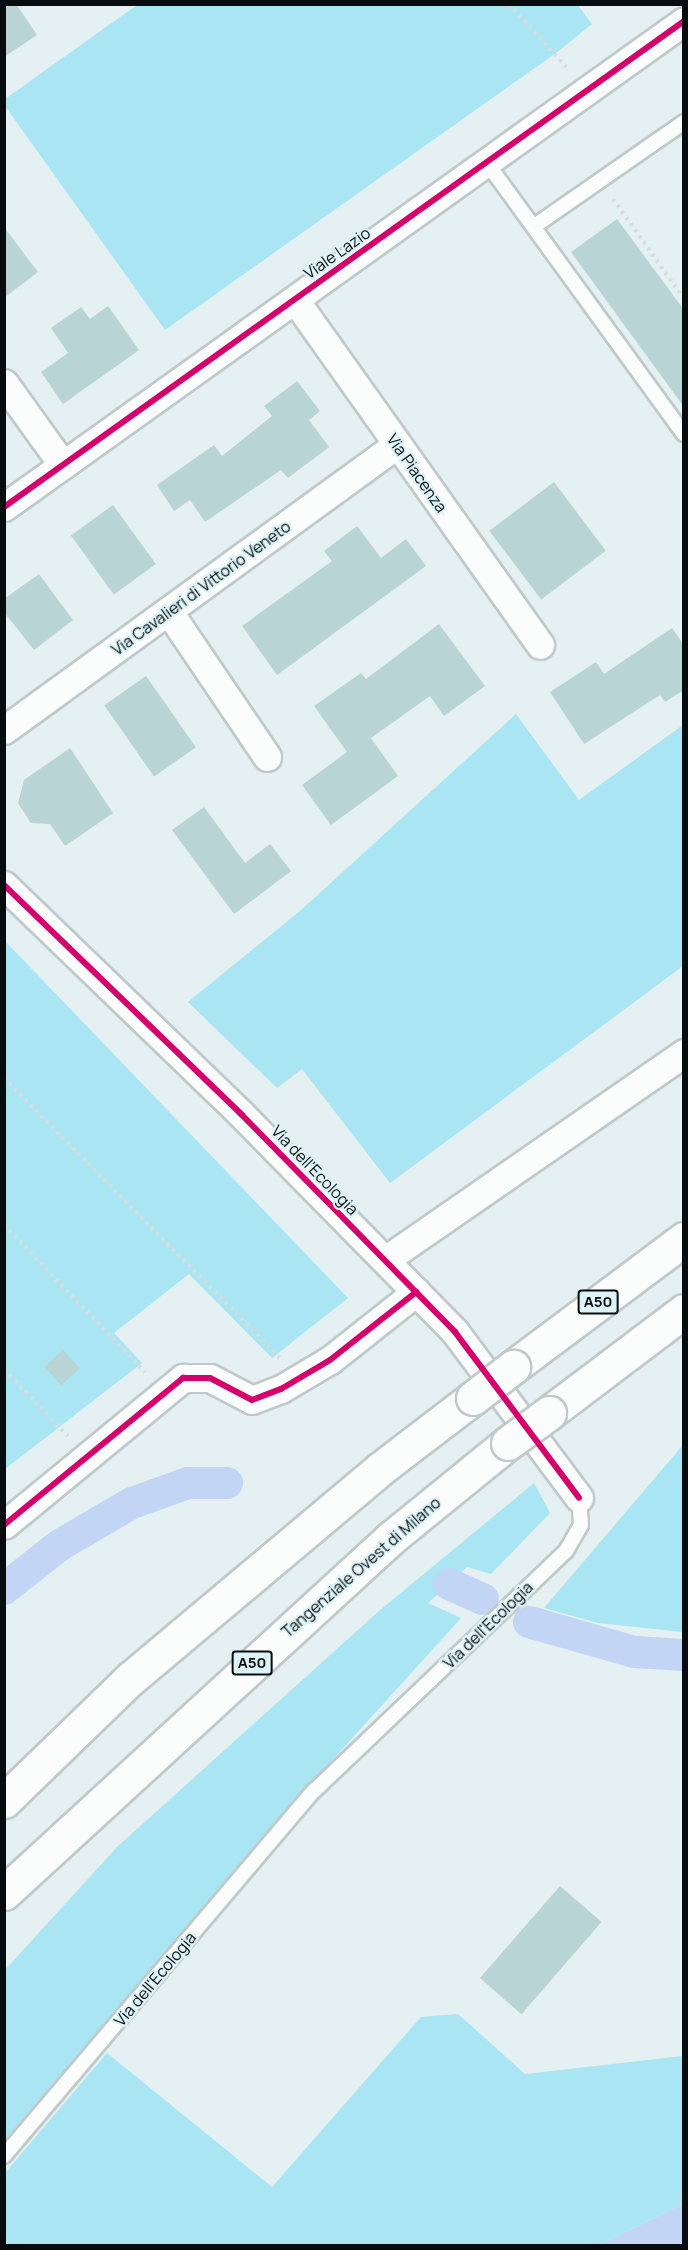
<!DOCTYPE html>
<html>
<head>
<meta charset="utf-8">
<style>
	body { margin:0 }
	#map { position:relative; width:688px; height:2250px; overflow:hidden; background:#e4f0f2; font-family:Manrope,sans-serif }
	div>[style] { position:absolute }
	.green>* { inset:0; background:#a9e5f3 }
	.water>* { inset:0; background:#c2d5f4 }
	.canal>* { height:32px; margin:-16px; padding:0 16px; transform-origin:16px; border-radius:16px; background:#c2d5f4 }
	.building>* { inset:0; background:#b8d4d4; transform-origin:0 0 }
	.path>* { height:4px; margin-top:-2px; transform-origin:0; background:repeating-linear-gradient(90deg,#d8dcdd 0 3px,transparent 0 7.5px) }
	.roads { filter:drop-shadow(2px 0 #c0c9ca) drop-shadow(-2px 0 #c0c9ca) drop-shadow(0 2px #c0c9ca) drop-shadow(0 -2px #c0c9ca) }
	.service>* { height:14px; margin:-7px; padding:0 7px; transform-origin:7px; border-radius:7px; background:#fbfdfd }
	.minor>* { height:27px; margin:-13.5px; padding:0 13.5px; transform-origin:13.5px; border-radius:13.5px; background:#fbfdfd }
	.motorway>* { height:33px; margin:-16.5px; padding:0 16.5px; transform-origin:16.5px; border-radius:16.5px; background:#fbfdfd }
	.bridges { filter:drop-shadow(2px 0 #c0c9ca) drop-shadow(-2px 0 #c0c9ca) drop-shadow(0 2px #c0c9ca) drop-shadow(0 -2px #c0c9ca) }
	.motorway-bridge>* { height:33px; margin:-16.5px; padding:0 16.5px; transform-origin:16.5px; border-radius:16.5px; background:#fbfdfd }
	.cycleway>* { height:6px; margin:-3px; padding:0 3px; transform-origin:3px; border-radius:3px; background:#d6006c }
	span { translate:-50% -50%; white-space:nowrap; text-align:center; line-height:1.15; -webkit-text-stroke:4.5px #def3f8; paint-order:stroke }
	.shield-label span { padding:2px 4px; background:#def3f8; border:2px solid; border-radius:4px; -webkit-text-stroke-width:0 }
	.shield-label { font-size:15px; color:#070d0f; font-weight:700 }
	.street-label { font-size:16px; color:#070d0f }
	.frame { position:absolute; inset:0; border:6px solid #070d0f; pointer-events:none }
</style>
</head>
<body>
<div id="map">
	<div class="green">
		<div style="clip-path:polygon(577px 4px,592px 24px,556px 53px,165px 330px,5px 106px,5px 99px,137px 5px)"></div>
		<div style="clip-path:polygon(516px 714px,579px 800px,683px 725px,683px 966px,390px 1183px,302px 1069px,277px 1088px,188px 1002px,300px 911px)"></div>
		<div style="clip-path:polygon(5px 941px,348px 1298px,272px 1358px,189px 1274px,114px 1333px,142px 1363px,5px 1469px)"></div>
		<div style="clip-path:polygon(683px 1445px,683px 1632px,598px 1623px,544px 1608px)"></div>
		<div style="clip-path:polygon(534px 1483px,550px 1513px,491px 1574px,467px 1567px,428px 1603px,461px 1618px,259px 1841px,5px 2140px,5px 1970px,117px 1847px,379px 1611px)"></div>
		<div style="clip-path:polygon(458px 2014px,525px 2074px,683px 2056px,683px 2204px,599px 2245px,5px 2245px,5px 2173px,107px 2053px,272px 2187px,421px 2017px)"></div>
	</div>
	<div class="water">
		<div style="clip-path:polygon(683px 2204px,683px 2245px,599px 2245px)"></div>
	</div>
	<div class="canal">
		<div style="left:449px;top:1584px;width:37px;rotate:24deg"></div>
		<div style="left:4px;top:1589px;width:71px;rotate:-38.2deg"></div>
		<div style="left:60px;top:1545px;width:83px;rotate:-30.3deg"></div>
		<div style="left:132px;top:1503px;width:59px;rotate:-19.7deg"></div>
		<div style="left:188px;top:1483px;width:39px"></div>
		<div style="left:529px;top:1622px;width:109px;rotate:15.9deg"></div>
		<div style="left:634px;top:1652px;width:50px;rotate:3.4deg"></div>
	</div>
	<div class="building">
		<div style="clip-path:polygon(4px 4px,16px 4px,37px 35px,4px 57px)"></div>
		<div style="clip-path:polygon(617px 219px,684px 310px,684px 407px,571px 252px)"></div>
		<div style="clip-path:polygon(4px 227px,38px 272px,4px 298px)"></div>
		<div style="clip-path:polygon(108px 306px,139px 350px,63px 404px,41px 372px,68px 353px,51px 328px,81px 307px,90px 319px)"></div>
		<div style="clip-path:polygon(297px 381px,320px 411px,309px 420px,329px 447px,288px 478px,281px 470px,205px 522px,190px 500px,174px 511px,157px 485px,214px 445px,222px 456px,272px 416px,264px 406px)"></div>
		<div style="left:554px;top:482px;width:86px;height:81px;rotate:53deg"></div>
		<div style="left:113px;top:505px;width:73px;height:52px;rotate:54deg"></div>
		<div style="clip-path:polygon(357px 526px,381px 558px,406px 539px,426px 566px,277px 675px,242px 626px,332px 561px,324px 551px)"></div>
		<div style="clip-path:polygon(39px 574px,73px 620px,34px 650px,4px 612px,4px 599px)"></div>
		<div style="clip-path:polygon(439px 624px,485px 686px,444px 716px,430px 696px,371px 738px,398px 776px,331px 825px,302px 785px,347px 752px,314px 706px,361px 673px,366px 679px)"></div>
		<div style="clip-path:polygon(672px 628px,684px 645px,684px 690px,665px 702px,660px 695px,584px 744px,550px 692px,596px 662px,604px 674px)"></div>
		<div style="left:146px;top:676px;width:87px;height:51px;rotate:55deg"></div>
		<div style="clip-path:polygon(70px 748px,113px 813px,65px 846px,50px 824px,31px 823px,18px 803px,24px 780px)"></div>
		<div style="clip-path:polygon(204px 807px,245px 863px,270px 844px,291px 871px,234px 914px,172px 830px)"></div>
		<div style="left:63px;top:1350px;width:25px;height:25px;rotate:48deg"></div>
		<div style="left:560px;top:1886px;width:55px;height:122px;rotate:41deg"></div>
	</div>
	<div class="path">
		<div style="left:509px;top:4px;width:86px;rotate:47.8deg"></div>
		<div style="left:613px;top:199px;width:123px;rotate:54.6deg"></div>
		<div style="left:4px;top:1078px;width:393px;rotate:45.4deg"></div>
		<div style="left:4px;top:1225px;width:204px;rotate:46.2deg"></div>
		<div style="left:4px;top:1370px;width:92px;rotate:45.9deg"></div>
	</div>
	<div class="roads">
		<div class="service">
			<div style="left:487px;top:163px;width:335px;rotate:54deg"></div>
			<div style="left:536px;top:225px;width:180px;rotate:-34.8deg"></div>
			<div style="left:4px;top:2156px;width:479px;rotate:-49.7deg"></div>
			<div style="left:314px;top:1791px;width:348px;rotate:-43.6deg"></div>
			<div style="left:566px;top:1551px;width:30px;rotate:-60deg"></div>
			<div style="left:581px;top:1525px;width:27px;rotate:-94deg"></div>
		</div>
		<div class="minor">
			<div style="left:295px;top:300px;width:423px;rotate:54.6deg"></div>
			<div style="left:4px;top:383px;width:101px;rotate:54.3deg"></div>
			<div style="left:4px;top:507px;width:836px;rotate:-35.55deg"></div>
			<div style="left:169px;top:612px;width:175px;rotate:55.9deg"></div>
			<div style="left:4px;top:730px;width:485px;rotate:-36deg"></div>
			<div style="left:4px;top:885px;width:331px;rotate:44deg"></div>
			<div style="left:242px;top:1115px;width:304px;rotate:45.5deg"></div>
			<div style="left:455px;top:1332px;width:207px;rotate:53.2deg"></div>
			<div style="left:385px;top:1260px;width:364px;rotate:-34.7deg"></div>
			<div style="left:4px;top:1525px;width:232px;rotate:-39.4deg"></div>
			<div style="left:183px;top:1378px;width:27px"></div>
			<div style="left:210px;top:1378px;width:47px;rotate:27.6deg"></div>
			<div style="left:252px;top:1400px;width:31px;rotate:-21deg"></div>
			<div style="left:281px;top:1389px;width:57px;rotate:-30.6deg"></div>
			<div style="left:330px;top:1360px;width:110px;rotate:-38.3deg"></div>
		</div>
		<div class="motorway">
			<div style="left:513px;top:1367px;width:214px;rotate:-36.8deg"></div>
			<div style="left:549px;top:1413px;width:169px;rotate:-37.1deg"></div>
			<div style="left:4px;top:1801px;width:175px;rotate:-44.1deg"></div>
			<div style="left:130px;top:1679px;width:326px;rotate:-40deg"></div>
			<div style="left:380px;top:1469px;width:117px;rotate:-37.4deg"></div>
			<div style="left:4px;top:1893px;width:525px;rotate:-42.53deg"></div>
			<div style="left:391px;top:1538px;width:151px;rotate:-39.1deg"></div>
		</div>
	</div>
	<div class="bridges">
		<div class="motorway-bridge">
			<div style="left:473px;top:1398px;width:51px;rotate:-37.8deg"></div>
			<div style="left:508px;top:1443px;width:51px;rotate:-36.2deg"></div>
		</div>
	</div>
	<div class="cycleway">
		<div style="left:4px;top:507px;width:836px;rotate:-35.55deg"></div>
		<div style="left:4px;top:885px;width:331px;rotate:44deg"></div>
		<div style="left:242px;top:1115px;width:304px;rotate:45.5deg"></div>
		<div style="left:455px;top:1332px;width:207px;rotate:53.2deg"></div>
		<div style="left:4px;top:1525px;width:232px;rotate:-39.4deg"></div>
		<div style="left:183px;top:1378px;width:27px"></div>
		<div style="left:210px;top:1378px;width:47px;rotate:27.6deg"></div>
		<div style="left:252px;top:1400px;width:31px;rotate:-21deg"></div>
		<div style="left:281px;top:1389px;width:57px;rotate:-30.6deg"></div>
		<div style="left:330px;top:1360px;width:110px;rotate:-38.3deg"></div>
	</div>
	<div class="shield-label">
		<span style="left:598px;top:1302px">A50</span>
		<span style="left:252px;top:1663px">A50</span>
	</div>
	<div class="street-label">
		<span style="left:337px;top:253px;rotate:-35deg">Viale Lazio</span>
		<span style="left:417px;top:473px;rotate:55deg">Via Piacenza</span>
		<span style="left:201px;top:588px;rotate:-36deg">Via Cavalieri di Vittorio Veneto</span>
		<span style="left:315px;top:1170px;rotate:46deg">Via dell'Ecologia</span>
		<span style="left:361px;top:1567px;rotate:-41deg">Tangenziale Ovest di Milano</span>
		<span style="left:488px;top:1625px;rotate:-44deg">Via dell'Ecologia</span>
		<span style="left:155px;top:1979px;rotate:-50deg">Via dell'Ecologia</span>
	</div>
	<div class="frame"></div>
</div>
</body>
</html>
